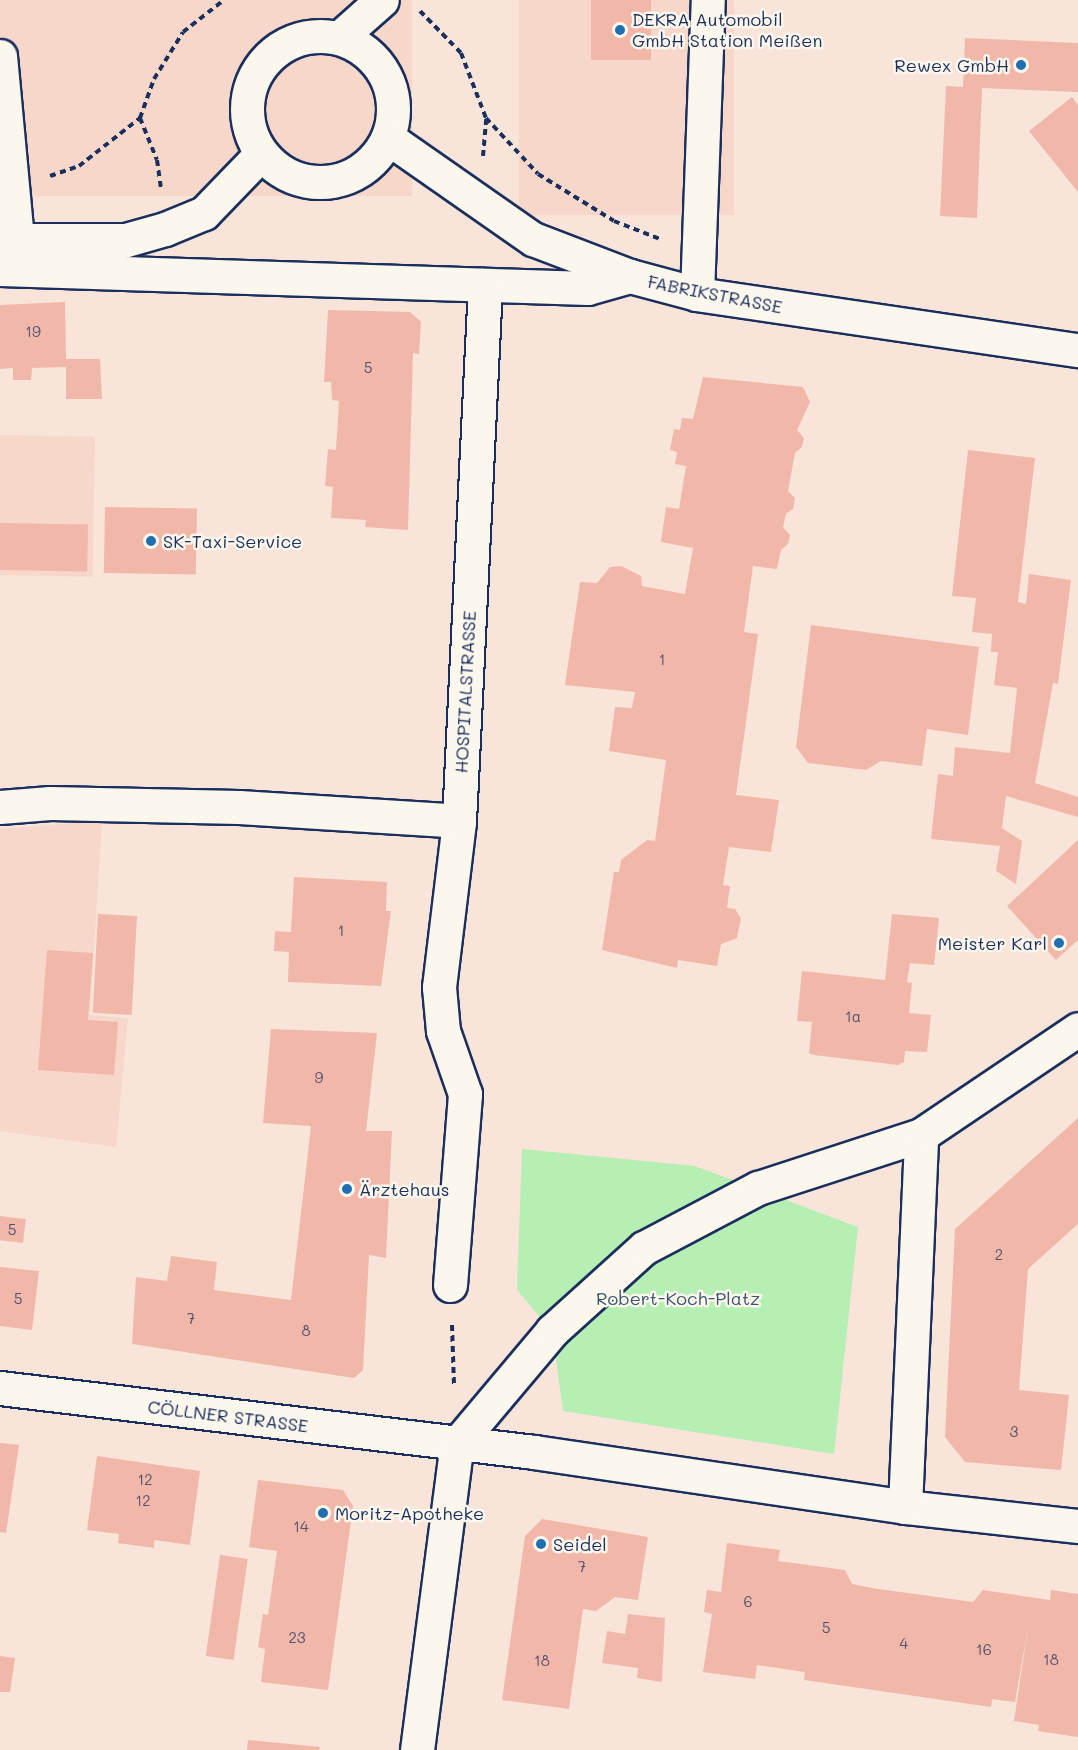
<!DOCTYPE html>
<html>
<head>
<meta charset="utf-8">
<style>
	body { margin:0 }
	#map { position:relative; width:1078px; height:1750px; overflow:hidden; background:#f8e4d8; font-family:Mali,sans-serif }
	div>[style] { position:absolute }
	.built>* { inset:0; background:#f6d7ca; transform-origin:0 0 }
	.green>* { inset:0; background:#b6efb3 }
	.building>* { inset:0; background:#f1b8a9; transform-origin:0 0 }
	.path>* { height:4px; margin-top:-2px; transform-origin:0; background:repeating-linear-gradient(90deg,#1b2f5e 0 6px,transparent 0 10.5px) }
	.roads { filter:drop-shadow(2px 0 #1b2f5e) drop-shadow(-2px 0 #1b2f5e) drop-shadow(0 2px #1b2f5e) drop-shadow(0 -2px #1b2f5e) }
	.minor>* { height:33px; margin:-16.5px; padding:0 16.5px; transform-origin:16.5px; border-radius:16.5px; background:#fbf7ec }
	.minor>.ring { margin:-16.5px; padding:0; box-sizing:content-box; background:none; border:33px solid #fbf7ec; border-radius:50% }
	.dots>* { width:16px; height:16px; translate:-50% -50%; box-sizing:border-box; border:3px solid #fbf7ec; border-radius:50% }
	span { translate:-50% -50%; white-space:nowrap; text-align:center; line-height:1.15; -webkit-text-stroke:5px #fbf7ec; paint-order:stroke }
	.number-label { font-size:15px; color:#505171 }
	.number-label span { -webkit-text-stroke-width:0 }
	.poi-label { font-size:18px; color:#1b2f5e }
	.left { translate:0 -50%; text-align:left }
	.right { translate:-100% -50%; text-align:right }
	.street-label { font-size:18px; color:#1b2f5e }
	.park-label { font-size:18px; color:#3a556f }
</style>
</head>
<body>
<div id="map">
	<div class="built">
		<div style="left:0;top:0;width:412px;height:196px"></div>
		<div style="left:519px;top:0;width:215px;height:215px"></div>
		<div style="left:0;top:435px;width:95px;height:140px;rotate:1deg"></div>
		<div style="clip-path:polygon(102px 821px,90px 1015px,128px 1018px,116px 1147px,0 1131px,0 829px)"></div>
	</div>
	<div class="green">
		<div style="clip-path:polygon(522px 1149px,695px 1166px,858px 1227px,834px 1454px,563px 1411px,552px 1331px,517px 1290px)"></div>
	</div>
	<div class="building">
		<div style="left:591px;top:0;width:60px;height:60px"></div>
		<div style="clip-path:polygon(965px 38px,1078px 43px,1078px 92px,982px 88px,977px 218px,940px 216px,946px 86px,963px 87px)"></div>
		<div style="clip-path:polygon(1072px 97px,1078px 105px,1078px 192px,1029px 131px)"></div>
		<div style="clip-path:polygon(65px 302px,66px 359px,100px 359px,102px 399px,66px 399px,66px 367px,32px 368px,31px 380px,13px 380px,13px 368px,0 369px,0 305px)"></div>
		<div style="clip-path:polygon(328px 310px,410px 312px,421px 322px,419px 354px,413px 353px,408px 530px,365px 527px,366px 520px,331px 518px,333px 487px,325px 486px,328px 449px,336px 450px,339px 401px,332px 400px,331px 382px,324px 382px)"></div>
		<div style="clip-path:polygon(703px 377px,803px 387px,810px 402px,797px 430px,804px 438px,802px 447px,795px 453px,788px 491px,795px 498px,793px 509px,786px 514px,783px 527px,790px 535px,788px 544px,781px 550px,777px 569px,753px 566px,744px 632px,758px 634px,736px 795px,779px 800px,771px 852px,729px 847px,723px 885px,730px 886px,727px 908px,735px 909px,741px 918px,737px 938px,721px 944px,717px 966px,678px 960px,677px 968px,602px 950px,614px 872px,619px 872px,621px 860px,647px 840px,655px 841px,666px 760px,609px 751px,615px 707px,632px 708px,635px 692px,565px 685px,580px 582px,597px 583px,610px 567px,621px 566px,641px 576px,642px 586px,685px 594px,693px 548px,661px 542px,666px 507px,679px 509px,686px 466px,675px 464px,677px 452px,670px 450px,674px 429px,680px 430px,682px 418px,693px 419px)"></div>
		<div style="clip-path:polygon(968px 450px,1035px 458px,1018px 602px,1026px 604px,1029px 574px,1071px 580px,1058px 684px,1053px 683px,1035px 783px,1078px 797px,1078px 817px,1006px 796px,1002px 828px,1022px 841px,1016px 884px,996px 871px,1000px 846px,931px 839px,938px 774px,953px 776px,955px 747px,1010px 753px,1017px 688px,994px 685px,998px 652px,991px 652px,992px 634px,972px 632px,976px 598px,952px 596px)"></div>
		<div style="left:105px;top:507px;width:92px;height:66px;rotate:1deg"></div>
		<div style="left:0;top:523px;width:88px;height:47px;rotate:1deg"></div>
		<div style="clip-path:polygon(811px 625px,979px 647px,968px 735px,927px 729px,922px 766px,881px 761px,866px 770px,808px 763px,796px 747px)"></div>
		<div style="clip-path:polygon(1078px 840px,1078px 940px,1056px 960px,1007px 906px)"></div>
		<div style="clip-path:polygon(294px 877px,387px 882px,386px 911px,391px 911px,381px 986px,288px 982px,289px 952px,274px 951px,275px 931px,291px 932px)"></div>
		<div style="left:98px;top:914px;width:39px;height:99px;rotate:3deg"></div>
		<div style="clip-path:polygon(892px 914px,939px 918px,934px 965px,910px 963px,907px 982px,912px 983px,909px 1013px,931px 1015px,927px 1052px,905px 1051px,904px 1062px,898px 1065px,814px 1055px,809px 1053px,812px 1022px,797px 1021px,802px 971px,885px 980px)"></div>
		<div style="clip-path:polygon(47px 950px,93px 953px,88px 1020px,118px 1022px,114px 1075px,38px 1070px)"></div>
		<div style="clip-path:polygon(271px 1029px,377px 1033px,366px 1131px,392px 1131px,386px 1258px,369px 1255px,363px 1370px,354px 1378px,132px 1344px,136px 1277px,167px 1281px,171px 1256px,217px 1262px,214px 1290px,291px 1300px,311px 1126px,263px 1123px)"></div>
		<div style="clip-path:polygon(1078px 1118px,1078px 1224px,1028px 1269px,1019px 1390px,1069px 1395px,1061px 1470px,965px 1462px,945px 1437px,955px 1229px)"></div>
		<div style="left:0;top:1216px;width:26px;height:24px;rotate:7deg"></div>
		<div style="clip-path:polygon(0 1267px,39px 1271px,32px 1330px,0 1326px)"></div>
		<div style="clip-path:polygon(0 1443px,19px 1445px,6px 1533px,0 1532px)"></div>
		<div style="clip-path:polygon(97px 1456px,200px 1471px,190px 1545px,154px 1540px,154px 1548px,118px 1543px,119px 1534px,87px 1530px)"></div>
		<div style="clip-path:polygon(258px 1480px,343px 1490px,353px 1506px,328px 1690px,261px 1682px,265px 1649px,258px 1647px,263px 1614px,268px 1615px,277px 1551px,249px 1547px)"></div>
		<div style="clip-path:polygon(542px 1519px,648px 1537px,638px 1600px,615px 1597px,596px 1611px,583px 1609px,569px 1709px,502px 1700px,525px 1536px)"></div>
		<div style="clip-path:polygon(727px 1543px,780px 1550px,778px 1561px,845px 1570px,852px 1584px,872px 1588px,973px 1602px,983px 1590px,1050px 1600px,1051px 1590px,1078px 1594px,1078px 1737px,1038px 1731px,1039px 1725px,1014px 1721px,1028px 1628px,1015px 1702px,992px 1699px,991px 1707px,804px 1680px,805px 1672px,757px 1665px,755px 1679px,703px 1672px,712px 1614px,704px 1612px,707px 1590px,721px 1592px)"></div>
		<div style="left:220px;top:1555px;width:28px;height:102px;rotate:8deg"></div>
		<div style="clip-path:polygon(628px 1614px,665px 1618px,662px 1682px,637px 1678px,638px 1668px,602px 1663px,607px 1631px,625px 1634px)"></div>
		<div style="clip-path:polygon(0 1656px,15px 1658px,10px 1692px,0 1692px)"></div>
		<div style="clip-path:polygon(248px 1740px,320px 1747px,319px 1750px,247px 1750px)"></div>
	</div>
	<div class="path">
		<div style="left:420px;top:11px;width:59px;rotate:45.7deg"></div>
		<div style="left:461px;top:53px;width:70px;rotate:69deg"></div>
		<div style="left:486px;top:118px;width:76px;rotate:47.1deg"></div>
		<div style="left:538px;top:174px;width:89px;rotate:31.7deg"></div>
		<div style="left:614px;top:221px;width:49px;rotate:21.4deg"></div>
		<div style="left:140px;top:118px;width:45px;rotate:68deg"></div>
		<div style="left:157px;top:160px;width:28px;rotate:82deg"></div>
		<div style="left:483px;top:156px;width:37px;rotate:-85deg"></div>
		<div style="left:50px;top:176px;width:31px;rotate:-19deg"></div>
		<div style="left:79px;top:166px;width:78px;rotate:-38.2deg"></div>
		<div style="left:140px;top:118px;width:41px;rotate:-70.3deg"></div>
		<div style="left:154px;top:79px;width:55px;rotate:-58.3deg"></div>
		<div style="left:183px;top:32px;width:52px;rotate:-38deg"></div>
		<div style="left:452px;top:1325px;width:59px;rotate:88.1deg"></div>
	</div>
	<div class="roads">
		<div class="minor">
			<div class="ring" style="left:247px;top:36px;width:113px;height:113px"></div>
			<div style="left:339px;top:38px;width:57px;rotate:-41.5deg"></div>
			<div style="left:0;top:56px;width:186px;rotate:84.7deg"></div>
			<div style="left:388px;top:138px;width:177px;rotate:34.9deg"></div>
			<div style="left:533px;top:239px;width:104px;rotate:20.9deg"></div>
			<div style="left:630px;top:276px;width:69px;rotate:15deg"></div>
			<div style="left:697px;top:294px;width:385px;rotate:8.4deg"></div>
			<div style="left:0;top:240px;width:126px"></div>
			<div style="left:126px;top:240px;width:41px;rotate:-15.8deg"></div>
			<div style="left:165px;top:229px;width:42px;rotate:-22.3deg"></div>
			<div style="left:204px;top:213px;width:82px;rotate:-46deg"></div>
			<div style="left:0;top:269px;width:588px;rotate:1.85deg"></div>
			<div style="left:588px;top:288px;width:44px;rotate:-15.9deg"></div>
			<div style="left:697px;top:294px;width:294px;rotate:-87.9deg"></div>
			<div style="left:0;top:807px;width:50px;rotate:-4.6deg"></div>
			<div style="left:50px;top:803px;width:189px;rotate:1.2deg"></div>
			<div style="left:239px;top:807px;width:220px;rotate:3.6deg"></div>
			<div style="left:450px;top:1285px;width:192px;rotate:-85.5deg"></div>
			<div style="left:465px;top:1094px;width:67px;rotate:-109.2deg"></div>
			<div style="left:443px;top:1031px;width:44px;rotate:-95.2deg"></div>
			<div style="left:439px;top:987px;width:167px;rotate:-83.1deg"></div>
			<div style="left:459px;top:821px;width:537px;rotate:-87.22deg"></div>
			<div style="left:0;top:1388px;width:538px;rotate:6.83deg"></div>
			<div style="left:534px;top:1452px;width:375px;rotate:8.4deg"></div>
			<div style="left:905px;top:1507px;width:174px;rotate:6.3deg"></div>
			<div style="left:905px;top:1507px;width:372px;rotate:-87.5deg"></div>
			<div style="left:417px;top:1750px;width:309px;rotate:-82.6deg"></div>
			<div style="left:457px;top:1444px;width:148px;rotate:-49.9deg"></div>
			<div style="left:552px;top:1331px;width:124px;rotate:-42.1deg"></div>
			<div style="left:644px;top:1248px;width:129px;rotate:-27.8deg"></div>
			<div style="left:758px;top:1188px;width:171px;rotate:-18deg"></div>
			<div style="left:921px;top:1135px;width:189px;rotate:-34deg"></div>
		</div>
	</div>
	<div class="dots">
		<div style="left:620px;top:30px;background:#1f6fb2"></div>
		<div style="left:1021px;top:65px;background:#1f6fb2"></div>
		<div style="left:151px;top:541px;background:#1f6fb2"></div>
		<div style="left:1059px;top:943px;background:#1f6fb2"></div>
		<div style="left:347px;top:1189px;background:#1f6fb2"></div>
		<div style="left:323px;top:1513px;background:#1f6fb2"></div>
		<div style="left:541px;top:1544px;background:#1f6fb2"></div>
	</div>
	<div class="number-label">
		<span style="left:33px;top:332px">19</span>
		<span style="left:368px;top:368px">5</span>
		<span style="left:662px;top:660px">1</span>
		<span style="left:341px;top:931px">1</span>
		<span style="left:853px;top:1017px">1a</span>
		<span style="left:319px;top:1078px">9</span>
		<span style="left:12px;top:1230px">5</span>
		<span style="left:999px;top:1255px">2</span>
		<span style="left:18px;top:1299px">5</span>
		<span style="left:191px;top:1319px">7</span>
		<span style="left:306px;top:1331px">8</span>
		<span style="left:1014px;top:1432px">3</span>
		<span style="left:145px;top:1480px">12</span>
		<span style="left:143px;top:1501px">12</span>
		<span style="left:301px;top:1527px">14</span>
		<span style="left:582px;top:1567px">7</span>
		<span style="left:748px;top:1602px">6</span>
		<span style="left:826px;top:1628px">5</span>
		<span style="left:297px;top:1638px">23</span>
		<span style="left:904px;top:1644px">4</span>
		<span style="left:984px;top:1650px">16</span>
		<span style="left:1051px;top:1660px">18</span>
		<span style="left:542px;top:1661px">18</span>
	</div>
	<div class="poi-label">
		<span class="left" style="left:632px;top:30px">DEKRA Automobil<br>GmbH Station Meißen</span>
		<span class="right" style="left:1009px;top:65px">Rewex GmbH</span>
		<span class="left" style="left:163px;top:541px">SK-Taxi-Service</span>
		<span class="right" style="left:1047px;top:943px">Meister Karl</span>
		<span class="left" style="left:359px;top:1189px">Ärztehaus</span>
		<span class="left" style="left:335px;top:1513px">Moritz-Apotheke</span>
		<span class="left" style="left:553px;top:1544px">Seidel</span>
	</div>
	<div class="street-label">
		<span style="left:715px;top:294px;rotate:11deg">FABRIKSTRASSE</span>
		<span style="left:465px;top:692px;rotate:-87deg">HOSPITALSTRASSE</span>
		<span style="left:228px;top:1416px;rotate:7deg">CÖLLNER STRASSE</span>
	</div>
	<div class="park-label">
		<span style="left:678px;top:1298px">Robert-Koch-Platz</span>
	</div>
</div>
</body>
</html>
